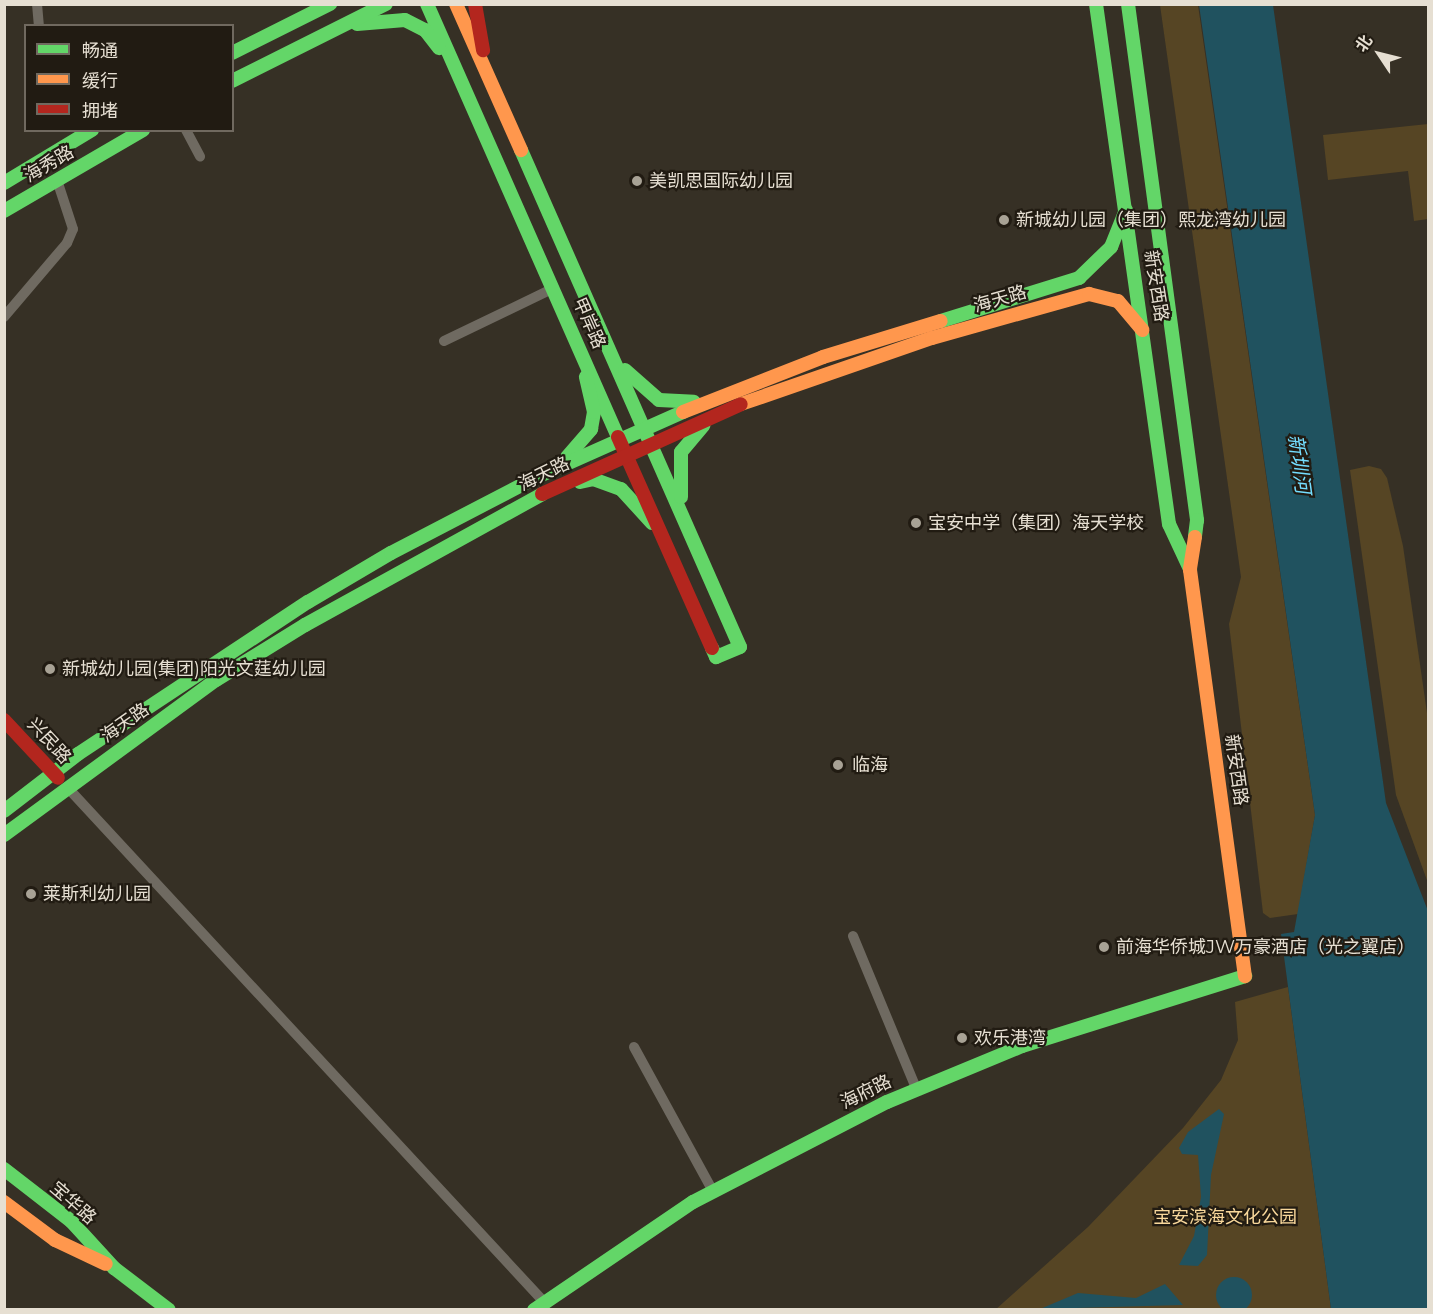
<!DOCTYPE html>
<html>
<head>
<meta charset="utf-8">
<style>
	body { margin:0 }
	#map { position:relative; width:1433px; height:1314px; overflow:hidden; background:#363025; font-family:Montserrat,"Noto Sans SC",sans-serif }
	div>[style] { position:absolute }
	.green>* { inset:0; background:#564524 }
	.water>* { inset:0; background:#20525f }
	.round { border-radius:50% }
	.street>* { height:10px; margin:-5px; padding:0 5px; transform-origin:5px; border-radius:5px; background:#6f6a61 }
	.fast>* { height:14px; margin:-7px; padding:0 7px; transform-origin:7px; border-radius:7px; background:#63d668 }
	.slow>* { height:14px; margin:-7px; padding:0 7px; transform-origin:7px; border-radius:7px; background:#ff974d }
	.jam>* { height:14px; margin:-7px; padding:0 7px; transform-origin:7px; border-radius:7px; background:#b3261e }
	.dots>* { width:16px; height:16px; translate:-50% -50%; box-sizing:border-box; border:3px solid #211b12; border-radius:50% }
	span { translate:-50% -50%; white-space:nowrap; text-align:center; line-height:1.15; -webkit-text-stroke:4.5px #211b12; paint-order:stroke }
	.street-label { font-size:18px; color:#e6dfd2 }
	.poi-label { font-size:18px; color:#e6dfd2 }
	.left { translate:0 -50%; text-align:left }
	.park-label { font-size:18px; color:#f9d89b }
	.water-label { font-size:20px; color:#74deff; font-style:italic }
	.frame { position:absolute; inset:0; border:6px solid #e6dfd2; pointer-events:none }
	.legend { position:absolute; left:24px; top:24px; width:210px; height:108px; box-sizing:border-box; background:#211b12; border:2px solid #70695f; margin:0; padding:8px 10px; list-style:none; font-size:18px; color:#e6dfd2 }
	.legend li { display:flex; align-items:center; gap:12px; height:30px }
	.legend b { width:30px; border:2px solid #70695f }
	.north { position:absolute; left:1349px; top:24px; width:60px; height:60px; -webkit-text-stroke:4px #211b12; paint-order:stroke; rotate:305deg; font-size:16px; font-weight:700; line-height:24px; text-align:center; color:#e6dfd2 }
	.north::after { content:''; display:block; margin:auto; width:21px; height:27px; background:#e6dfd2; clip-path:polygon(50% 0,100% 100%,50% 72%,0 100%) }
</style>
</head>
<body>
<div id="map">
	<div class="green">
		<div style="clip-path:polygon(1160px 5px,1198px 5px,1315px 815px,1298px 914px,1270px 918px,1263px 913px,1229px 624px,1241px 577px)"></div>
		<div style="clip-path:polygon(1428px 124px,1428px 219px,1414px 221px,1408px 171px,1328px 180px,1323px 135px)"></div>
		<div style="clip-path:polygon(1369px 466px,1381px 469px,1387px 478px,1403px 546px,1428px 720px,1428px 883px,1396px 795px,1350px 470px)"></div>
		<div style="clip-path:polygon(1288px 987px,1331px 1309px,995px 1310px,1088px 1227px,1183px 1128px,1221px 1080px,1238px 1040px,1235px 1002px)"></div>
	</div>
	<div class="water">
		<div style="clip-path:polygon(1199px 5px,1273px 5px,1386px 803px,1428px 911px,1428px 1309px,1331px 1309px,1281px 934px,1294px 932px,1315px 815px)"></div>
		<div style="clip-path:polygon(1219px 1109px,1224px 1114px,1211px 1175px,1207px 1255px,1198px 1266px,1179px 1265px,1194px 1236px,1201px 1197px,1198px 1155px,1182px 1154px,1179px 1148px,1188px 1132px)"></div>
		<div class="round" style="left:1216px;top:1277px;width:36px;height:36px"></div>
		<div style="clip-path:polygon(1165px 1284px,1183px 1305px,1040px 1309px,1078px 1293px,1136px 1298px)"></div>
	</div>
	<div class="street">
		<div style="left:37px;top:4px;width:22px;rotate:85deg"></div>
		<div style="left:186px;top:130px;width:30px;rotate:62deg"></div>
		<div style="left:4px;top:317px;width:97px;rotate:-49.6deg"></div>
		<div style="left:67px;top:243px;width:15px;rotate:-67deg"></div>
		<div style="left:73px;top:229px;width:52px;rotate:-108.1deg"></div>
		<div style="left:444px;top:341px;width:122px;rotate:-25.7deg"></div>
		<div style="left:67px;top:787px;width:702px;rotate:47.19deg"></div>
		<div style="left:853px;top:936px;width:165px;rotate:67.5deg"></div>
		<div style="left:634px;top:1047px;width:164px;rotate:61.3deg"></div>
	</div>
	<div class="fast">
		<div style="left:427px;top:4px;width:473px;rotate:66.2deg"></div>
		<div style="left:1096px;top:4px;width:525px;rotate:82.01deg"></div>
		<div style="left:1169px;top:524px;width:50px;rotate:65deg"></div>
		<div style="left:1128px;top:4px;width:521px;rotate:82.38deg"></div>
		<div style="left:1197px;top:520px;width:17px;rotate:97deg"></div>
		<div style="left:357px;top:24px;width:48px;rotate:-4.8deg"></div>
		<div style="left:405px;top:20px;width:22px;rotate:27deg"></div>
		<div style="left:425px;top:30px;width:23px;rotate:52deg"></div>
		<div style="left:232px;top:53px;width:110px;rotate:-26.6deg"></div>
		<div style="left:232px;top:81px;width:172px;rotate:-26.6deg"></div>
		<div style="left:521px;top:150px;width:543px;rotate:66.22deg"></div>
		<div style="left:740px;top:647px;width:26px;rotate:157deg"></div>
		<div style="left:716px;top:657px;width:10px;rotate:-114deg"></div>
		<div style="left:4px;top:183px;width:103px;rotate:-31.1deg"></div>
		<div style="left:4px;top:211px;width:161px;rotate:-30.2deg"></div>
		<div style="left:941px;top:321px;width:145px;rotate:-17.3deg"></div>
		<div style="left:1079px;top:278px;width:45px;rotate:-44.1deg"></div>
		<div style="left:1111px;top:247px;width:40px;rotate:-68deg"></div>
		<div style="left:625px;top:370px;width:45px;rotate:41.4deg"></div>
		<div style="left:659px;top:400px;width:35px;rotate:3deg"></div>
		<div style="left:567px;top:457px;width:37px;rotate:-49deg"></div>
		<div style="left:591px;top:429px;width:17px;rotate:-80deg"></div>
		<div style="left:594px;top:412px;width:36px;rotate:-103deg"></div>
		<div style="left:580px;top:482px;width:13px;rotate:-13deg"></div>
		<div style="left:593px;top:479px;width:30px;rotate:20deg"></div>
		<div style="left:621px;top:489px;width:46px;rotate:47.6deg"></div>
		<div style="left:681px;top:497px;width:45px;rotate:-90deg"></div>
		<div style="left:681px;top:452px;width:35px;rotate:-50deg"></div>
		<div style="left:4px;top:811px;width:93px;rotate:-37.6deg"></div>
		<div style="left:78px;top:754px;width:276px;rotate:-33.5deg"></div>
		<div style="left:308px;top:602px;width:96px;rotate:-30.6deg"></div>
		<div style="left:391px;top:553px;width:167px;rotate:-27.5deg"></div>
		<div style="left:539px;top:476px;width:158px;rotate:-24deg"></div>
		<div style="left:4px;top:835px;width:263px;rotate:-36.2deg"></div>
		<div style="left:216px;top:680px;width:105px;rotate:-31.7deg"></div>
		<div style="left:305px;top:625px;width:271px;rotate:-28.9deg"></div>
		<div style="left:4px;top:1169px;width:85px;rotate:37.8deg"></div>
		<div style="left:71px;top:1221px;width:64px;rotate:47.5deg"></div>
		<div style="left:114px;top:1268px;width:69px;rotate:37.4deg"></div>
		<div style="left:534px;top:1310px;width:192px;rotate:-34.2deg"></div>
		<div style="left:693px;top:1202px;width:218px;rotate:-27.3deg"></div>
		<div style="left:887px;top:1102px;width:146px;rotate:-22.5deg"></div>
		<div style="left:1022px;top:1046px;width:234px;rotate:-17.4deg"></div>
	</div>
	<div class="slow">
		<div style="left:456px;top:4px;width:160px;rotate:66deg"></div>
		<div style="left:741px;top:404px;width:202px;rotate:-19.1deg"></div>
		<div style="left:932px;top:338px;width:163px;rotate:-15.7deg"></div>
		<div style="left:1089px;top:294px;width:30px;rotate:14deg"></div>
		<div style="left:1118px;top:301px;width:38px;rotate:50deg"></div>
		<div style="left:683px;top:412px;width:150px;rotate:-21.4deg"></div>
		<div style="left:823px;top:357px;width:123px;rotate:-17deg"></div>
		<div style="left:1195px;top:537px;width:33px;rotate:99deg"></div>
		<div style="left:1190px;top:570px;width:410px;rotate:82.3deg"></div>
		<div style="left:4px;top:1202px;width:64px;rotate:36.7deg"></div>
		<div style="left:55px;top:1240px;width:56px;rotate:25.2deg"></div>
	</div>
	<div class="jam">
		<div style="left:475px;top:4px;width:47px;rotate:80.1deg"></div>
		<div style="left:618px;top:437px;width:231px;rotate:66deg"></div>
		<div style="left:542px;top:494px;width:218px;rotate:-24.3deg"></div>
		<div style="left:4px;top:720px;width:79px;rotate:47deg"></div>
	</div>
	<div class="dots">
		<div style="left:637px;top:181px;background:#a8a295"></div>
		<div style="left:1004px;top:220px;background:#a8a295"></div>
		<div style="left:916px;top:523px;background:#a8a295"></div>
		<div style="left:50px;top:669px;background:#a8a295"></div>
		<div style="left:838px;top:765px;background:#a8a295"></div>
		<div style="left:31px;top:894px;background:#a8a295"></div>
		<div style="left:1104px;top:947px;background:#a8a295"></div>
		<div style="left:962px;top:1038px;background:#a8a295"></div>
	</div>
	<div class="street-label">
		<span style="left:49px;top:164px;rotate:-30deg">海秀路</span>
		<span style="left:1156px;top:286px;rotate:81deg">新安西路</span>
		<span style="left:1000px;top:299px;rotate:-16deg">海天路</span>
		<span style="left:589px;top:323px;rotate:66deg">甲岸路</span>
		<span style="left:544px;top:474px;rotate:-26deg">海天路</span>
		<span style="left:125px;top:723px;rotate:-35deg">海天路</span>
		<span style="left:49px;top:741px;rotate:47deg">兴民路</span>
		<span style="left:1236px;top:770px;rotate:82deg">新安西路</span>
		<span style="left:866px;top:1092px;rotate:-26deg">海府路</span>
		<span style="left:73px;top:1203px;rotate:41deg">宝华路</span>
	</div>
	<div class="poi-label">
		<span class="left" style="left:649px;top:181px">美凯思国际幼儿园</span>
		<span class="left" style="left:1016px;top:220px">新城幼儿园（集团）熙龙湾幼儿园</span>
		<span class="left" style="left:928px;top:523px">宝安中学（集团）海天学校</span>
		<span class="left" style="left:62px;top:669px">新城幼儿园(集团)阳光文莛幼儿园</span>
		<span class="left" style="left:852px;top:765px">临海</span>
		<span class="left" style="left:43px;top:894px">莱斯利幼儿园</span>
		<span class="left" style="left:1116px;top:947px">前海华侨城JW万豪酒店（光之翼店）</span>
		<span class="left" style="left:974px;top:1038px">欢乐港湾</span>
	</div>
	<div class="park-label">
		<span style="left:1225px;top:1217px">宝安滨海文化公园</span>
	</div>
	<div class="water-label">
		<span style="left:1299px;top:464px;rotate:82deg">新圳河</span>
	</div>
	<div class="frame"></div>
	<ul class="legend">
	<li><b style="height:8px;background:#63d668"></b>畅通</li>
	<li><b style="height:8px;background:#ff974d"></b>缓行</li>
	<li><b style="height:8px;background:#b3261e"></b>拥堵</li>
	</ul>
	<div class="north">北</div>
</div>
</body>
</html>
